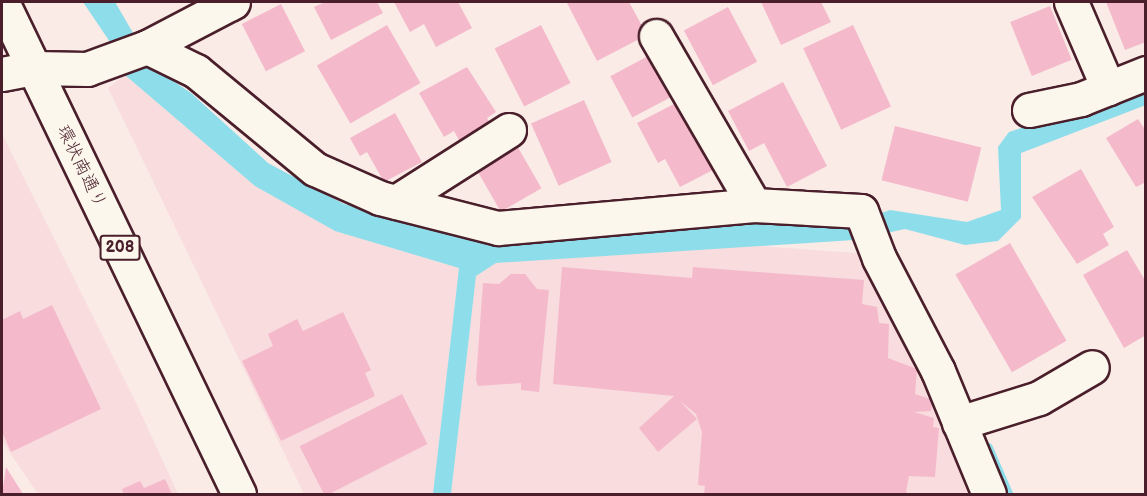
<!DOCTYPE html>
<html>
<head>
<meta charset="utf-8">
<style>
	body { margin:0 }
	#map { position:relative; width:1147px; height:496px; overflow:hidden; background:#faebe6; font-family:"Balsamiq Sans","Klee One",sans-serif }
	div>[style] { position:absolute }
	.built>* { inset:0; background:#f8dcde }
	.water>* { inset:0; background:#8dddea }
	.stream>* { height:10px; margin:-5px; padding:0 5px; transform-origin:5px; border-radius:5px; background:#8dddea }
	.building>* { inset:0; background:#f4bacc; transform-origin:0 0 }
	.roads { filter:drop-shadow(2px 0 #4a1f2b) drop-shadow(-2px 0 #4a1f2b) drop-shadow(0 2px #4a1f2b) drop-shadow(0 -2px #4a1f2b) }
	.minor>* { height:33px; margin:-16.5px; padding:0 16.5px; transform-origin:16.5px; border-radius:16.5px; background:#fbf7ec }
	.trunk>* { height:33px; margin:-16.5px; padding:0 16.5px; transform-origin:16.5px; border-radius:16.5px; background:#fbf7ec }
	span { translate:-50% -50%; white-space:nowrap; text-align:center; line-height:1.15; -webkit-text-stroke:4.5px #fbf7ec; paint-order:stroke }
	.shield-label span { padding:2px 4px; background:#fbf7ec; border:2px solid; border-radius:4px; -webkit-text-stroke-width:0 }
	.shield-label { font-size:16px; color:#4a1f2b; font-weight:700 }
	.street-label { font-size:18px; color:#4a1f2b }
	.frame { position:absolute; inset:0; border:3px solid #4a1f2b; pointer-events:none }
</style>
</head>
<body>
<div id="map">
	<div class="built">
		<div style="clip-path:polygon(125px 75px,255px 186px,335px 231px,459px 268px,433px 494px,304px 494px,108px 88px)"></div>
		<div style="clip-path:polygon(2px 134px,138px 407px,178px 494px,38px 494px,2px 441px)"></div>
		<div style="clip-path:polygon(729px 244px,869px 254px,982px 494px,451px 494px,476px 276px,496px 263px)"></div>
	</div>
	<div class="water">
		<div style="clip-path:polygon(83px 2px,115px 2px,136px 38px,112px 45px)"></div>
		<div style="clip-path:polygon(145px 62px,191px 93px,268px 163px,344px 204px,493px 240px,753px 213px,856px 222px,890px 210px,967px 222px,1001px 210px,998px 147px,1009px 132px,1145px 86px,1146px 105px,1021px 153px,1021px 218px,998px 241px,965px 245px,905px 229px,854px 240px,496px 263px,476px 276px,451px 494px,433px 494px,459px 268px,335px 231px,255px 186px,125px 75px)"></div>
	</div>
	<div class="stream">
		<div style="left:988px;top:448px;width:50px;rotate:66.5deg"></div>
	</div>
	<div class="building">
		<div style="clip-path:polygon(325px 2px,377px 2px,383px 13px,331px 40px,314px 7px)"></div>
		<div style="clip-path:polygon(394px 2px,458px 2px,472px 28px,436px 47px,424px 24px,410px 32px)"></div>
		<div style="clip-path:polygon(629px 2px,647px 35px,597px 61px,567px 3px)"></div>
		<div style="clip-path:polygon(761px 2px,821px 2px,831px 22px,781px 45px)"></div>
		<div style="clip-path:polygon(1106px 2px,1146px 2px,1146px 42px,1125px 50px)"></div>
		<div style="left:281px;top:4px;width:53px;height:44px;rotate:63deg"></div>
		<div style="left:1050px;top:6px;width:58px;height:43px;rotate:68deg"></div>
		<div style="left:728px;top:7px;width:62px;height:50px;rotate:62deg"></div>
		<div style="left:387px;top:25px;width:67px;height:81px;rotate:60deg"></div>
		<div style="left:541px;top:25px;width:65px;height:52px;rotate:63deg"></div>
		<div style="left:853px;top:25px;width:90px;height:55px;rotate:65deg"></div>
		<div style="left:650px;top:55px;width:47px;height:45px;rotate:62deg"></div>
		<div style="clip-path:polygon(467px 67px,496px 112px,487px 118px,492px 127px,461px 144px,454px 131px,444px 137px,419px 93px)"></div>
		<div style="clip-path:polygon(783px 82px,827px 166px,787px 187px,764px 143px,749px 151px,728px 111px)"></div>
		<div style="left:584px;top:100px;width:68px;height:58px;rotate:66deg"></div>
		<div style="clip-path:polygon(678px 102px,713px 170px,680px 187px,665px 159px,658px 163px,637px 123px)"></div>
		<div style="clip-path:polygon(395px 113px,422px 162px,384px 182px,367px 152px,360px 156px,350px 138px)"></div>
		<div style="clip-path:polygon(1138px 119px,1146px 131px,1146px 182px,1136px 187px,1106px 138px)"></div>
		<div style="left:895px;top:126px;width:89px;height:56px;rotate:14deg"></div>
		<div style="left:516px;top:144px;width:51px;height:47px;rotate:60deg"></div>
		<div style="clip-path:polygon(1081px 169px,1114px 227px,1103px 234px,1109px 245px,1077px 264px,1032px 197px)"></div>
		<div style="left:1010px;top:243px;width:113px;height:63px;rotate:60deg"></div>
		<div style="clip-path:polygon(1127px 250px,1146px 282px,1146px 335px,1124px 348px,1083px 275px)"></div>
		<div style="clip-path:polygon(562px 267px,692px 278px,693px 267px,864px 280px,862px 304px,877px 307px,879px 323px,889px 324px,888px 358px,917px 369px,915px 394px,933px 400px,931px 411px,914px 412px,934px 418px,933px 427px,939px 428px,935px 477px,909px 476px,906px 492px,910px 494px,704px 494px,705px 486px,698px 485px,702px 432px,696px 414px,680px 401px,697px 419px,658px 452px,639px 428px,674px 396px,553px 384px)"></div>
		<div style="clip-path:polygon(511px 274px,525px 274px,537px 289px,549px 290px,539px 392px,521px 390px,521px 383px,478px 386px,476px 380px,483px 283px,499px 284px)"></div>
		<div style="clip-path:polygon(52px 305px,101px 409px,11px 452px,2px 432px,2px 320px,20px 311px,23px 319px)"></div>
		<div style="clip-path:polygon(343px 312px,371px 370px,365px 373px,375px 396px,281px 441px,242px 361px,273px 346px,268px 334px,297px 319px,303px 331px)"></div>
		<div style="left:402px;top:394px;width:56px;height:115px;rotate:63deg"></div>
		<div style="clip-path:polygon(6px 467px,23px 494px,2px 494px)"></div>
		<div style="clip-path:polygon(165px 479px,172px 494px,124px 494px,122px 489px,140px 481px,144px 488px)"></div>
	</div>
	<div class="roads">
		<div class="minor">
			<div style="left:1071px;top:2px;width:94px;rotate:66.7deg"></div>
			<div style="left:656px;top:36px;width:195px;rotate:59.9deg"></div>
			<div style="left:147px;top:47px;width:55px;rotate:26.1deg"></div>
			<div style="left:196px;top:71px;width:154px;rotate:39.5deg"></div>
			<div style="left:315px;top:169px;width:71px;rotate:24deg"></div>
			<div style="left:380px;top:198px;width:122px;rotate:14.3deg"></div>
			<div style="left:498px;top:228px;width:257px;rotate:-5.1deg"></div>
			<div style="left:754px;top:205px;width:107px;rotate:3.2deg"></div>
			<div style="left:861px;top:211px;width:50px;rotate:69deg"></div>
			<div style="left:879px;top:258px;width:127px;rotate:62.4deg"></div>
			<div style="left:938px;top:371px;width:133px;rotate:67.5deg"></div>
			<div style="left:2px;top:74px;width:33px;rotate:-11deg"></div>
			<div style="left:34px;top:68px;width:53px;rotate:1.1deg"></div>
			<div style="left:87px;top:69px;width:64px;rotate:-20.1deg"></div>
			<div style="left:147px;top:47px;width:97px;rotate:-27.6deg"></div>
			<div style="left:1029px;top:110px;width:53px;rotate:-11.9deg"></div>
			<div style="left:1081px;top:99px;width:70px;rotate:-21.8deg"></div>
			<div style="left:396px;top:202px;width:134px;rotate:-32.5deg"></div>
			<div style="left:959px;top:423px;width:84px;rotate:-17.4deg"></div>
			<div style="left:1039px;top:398px;width:61px;rotate:-30.3deg"></div>
		</div>
		<div class="trunk">
			<div style="left:2px;top:2px;width:546px;rotate:64.28deg"></div>
		</div>
	</div>
	<div class="shield-label">
		<span style="left:120px;top:248px">208</span>
	</div>
	<div class="street-label">
		<span style="left:81px;top:167px;rotate:64deg">環状南通り</span>
	</div>
	<div class="frame"></div>
</div>
</body>
</html>
